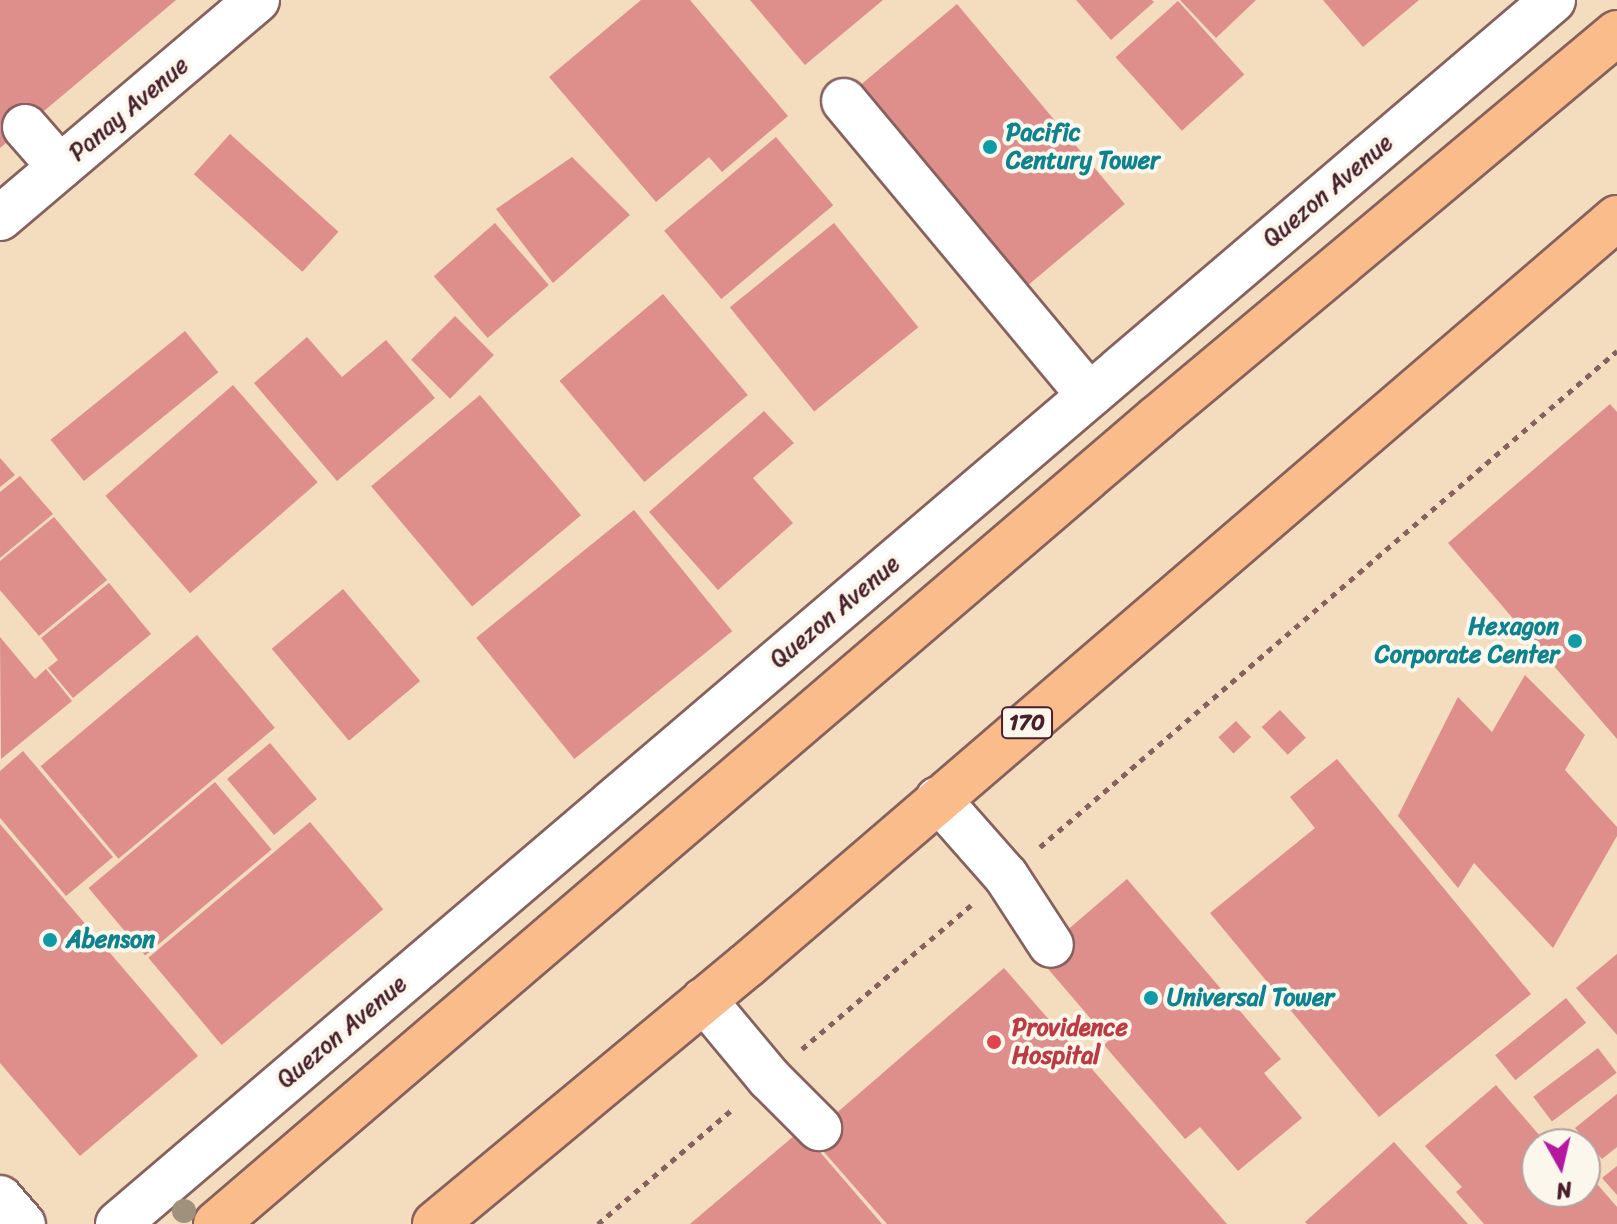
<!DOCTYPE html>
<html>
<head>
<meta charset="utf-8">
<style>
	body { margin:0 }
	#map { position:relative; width:1617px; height:1224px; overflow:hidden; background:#f4dcbe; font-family:Sriracha,sans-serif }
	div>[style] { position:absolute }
	.building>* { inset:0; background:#de8e8b; transform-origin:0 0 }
	.path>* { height:5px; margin-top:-2.5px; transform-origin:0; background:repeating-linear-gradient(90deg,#86615e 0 6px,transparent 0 12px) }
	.roads { filter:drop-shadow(2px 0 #86615e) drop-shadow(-2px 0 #86615e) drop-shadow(0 2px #86615e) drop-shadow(0 -2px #86615e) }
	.minor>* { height:44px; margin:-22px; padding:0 22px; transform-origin:22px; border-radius:22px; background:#fff }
	.major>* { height:44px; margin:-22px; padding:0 22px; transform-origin:22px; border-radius:22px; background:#fabc8b }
	.trees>* { width:24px; height:24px; margin:-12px; border-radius:50%; background:#a0917d }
	.dots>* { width:22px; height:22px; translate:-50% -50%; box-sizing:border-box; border:4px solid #fbf7ec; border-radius:50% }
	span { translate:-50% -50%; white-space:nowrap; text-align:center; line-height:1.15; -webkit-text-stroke:8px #fbf7ec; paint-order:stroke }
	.shield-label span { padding:2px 6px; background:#fbf7ec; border:2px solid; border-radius:6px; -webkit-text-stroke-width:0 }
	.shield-label { font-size:22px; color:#4a1f2b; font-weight:700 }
	.street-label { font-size:24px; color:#4a1f2b }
	.culture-label { font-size:24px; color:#0d838f; font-weight:700 }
	.left { translate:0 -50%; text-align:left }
	.right { translate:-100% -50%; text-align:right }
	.health-label { font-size:24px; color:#be3a42; font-weight:700 }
	.north { position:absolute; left:1521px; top:1128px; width:80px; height:80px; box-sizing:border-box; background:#fbf7ec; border:2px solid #b4a19f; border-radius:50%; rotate:172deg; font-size:22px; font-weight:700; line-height:32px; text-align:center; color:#4a1f2b }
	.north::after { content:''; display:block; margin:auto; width:28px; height:36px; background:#b5179e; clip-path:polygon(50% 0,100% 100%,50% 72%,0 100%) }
</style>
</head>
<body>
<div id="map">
	<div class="building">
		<div style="clip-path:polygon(0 0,176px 0,0 148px)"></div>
		<div style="clip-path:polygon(641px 0,690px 0,788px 116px,722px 172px,709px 157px,656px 202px,549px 77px)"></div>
		<div style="clip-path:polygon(750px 0,883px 0,805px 65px)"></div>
		<div style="clip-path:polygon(1076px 0,1152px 0,1154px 2px,1111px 40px)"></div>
		<div style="clip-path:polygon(1180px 0,1256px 0,1216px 38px)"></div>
		<div style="clip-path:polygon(1323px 0,1419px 0,1363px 47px)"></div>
		<div style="left:1178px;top:1px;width:99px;height:84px;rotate:48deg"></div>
		<div style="left:957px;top:4px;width:261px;height:133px;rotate:50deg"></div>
		<div style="left:230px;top:134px;width:146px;height:54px;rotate:42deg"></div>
		<div style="left:776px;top:137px;width:89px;height:146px;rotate:50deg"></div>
		<div style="clip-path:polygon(572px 157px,630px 215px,553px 283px,496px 209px)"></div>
		<div style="left:495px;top:223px;width:82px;height:81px;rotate:49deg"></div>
		<div style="left:834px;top:223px;width:134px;height:134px;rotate:51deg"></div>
		<div style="left:663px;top:294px;width:132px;height:135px;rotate:50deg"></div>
		<div style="left:455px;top:316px;width:55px;height:62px;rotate:45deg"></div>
		<div style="left:185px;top:331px;width:53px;height:173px;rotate:51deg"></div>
		<div style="clip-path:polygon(307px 337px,342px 377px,386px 340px,435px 398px,337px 481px,254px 383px)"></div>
		<div style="left:233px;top:385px;width:129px;height:169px;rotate:49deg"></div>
		<div style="left:480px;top:395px;width:157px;height:142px;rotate:50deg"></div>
		<div style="clip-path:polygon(1610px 404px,1617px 412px,1617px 739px,1448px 543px)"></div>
		<div style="clip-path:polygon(764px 411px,794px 443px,753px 478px,793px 523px,718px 590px,649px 512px)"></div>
		<div style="clip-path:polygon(0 458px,15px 475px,0 487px)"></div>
		<div style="clip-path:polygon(20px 476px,53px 514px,0 558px,0 492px)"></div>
		<div style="left:634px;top:510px;width:156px;height:203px;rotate:51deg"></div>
		<div style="clip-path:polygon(54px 517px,107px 580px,39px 636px,0 590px,0 561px)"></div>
		<div style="clip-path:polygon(109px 583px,151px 634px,73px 698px,48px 668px,58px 660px,41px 638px)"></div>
		<div style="left:343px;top:589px;width:120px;height:93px;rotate:50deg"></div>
		<div style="left:197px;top:635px;width:121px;height:204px;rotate:50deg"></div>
		<div style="clip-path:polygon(0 637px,35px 679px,46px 669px,72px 701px,1px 759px)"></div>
		<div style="clip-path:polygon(1525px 675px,1585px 735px,1565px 770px,1617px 827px,1617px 836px,1553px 948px,1474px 863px,1458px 888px,1398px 816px,1458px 697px,1492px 732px)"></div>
		<div style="left:1280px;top:710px;width:38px;height:25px;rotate:47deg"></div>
		<div style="left:1236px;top:721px;width:22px;height:24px;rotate:47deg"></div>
		<div style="left:270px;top:743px;width:73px;height:56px;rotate:50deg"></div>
		<div style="clip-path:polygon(23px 751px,113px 857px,66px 896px,0 818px,0 771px)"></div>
		<div style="clip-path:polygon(1337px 759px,1531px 994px,1379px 1117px,1210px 913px,1315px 828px,1290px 797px)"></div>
		<div style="left:215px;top:782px;width:88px;height:165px;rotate:50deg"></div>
		<div style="left:310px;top:822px;width:114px;height:211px;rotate:50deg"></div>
		<div style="clip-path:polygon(0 824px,198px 1056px,80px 1156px,0 1063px)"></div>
		<div style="clip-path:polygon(1127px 879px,1281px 1059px,1264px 1073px,1302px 1118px,1238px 1171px,1200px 1127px,1185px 1139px,1104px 1045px,1109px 1040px,1037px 956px)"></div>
		<div style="clip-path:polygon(1617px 954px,1617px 1035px,1576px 988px)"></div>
		<div style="clip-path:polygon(1004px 968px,1227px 1224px,887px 1224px,810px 1136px)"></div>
		<div style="left:1566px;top:998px;width:32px;height:91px;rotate:51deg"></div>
		<div style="left:1598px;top:1048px;width:31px;height:81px;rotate:53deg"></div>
		<div style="clip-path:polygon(1496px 1085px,1547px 1144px,1537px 1144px,1537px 1192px,1585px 1192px,1585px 1170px,1617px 1207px,1617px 1224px,1484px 1224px,1456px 1192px,1462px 1187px,1425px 1146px)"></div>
		<div style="clip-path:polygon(1617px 1094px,1617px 1147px,1602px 1159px,1575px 1128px)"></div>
		<div style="clip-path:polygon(801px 1130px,882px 1224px,690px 1224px)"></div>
		<div style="clip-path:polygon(1394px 1142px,1468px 1224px,1307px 1224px,1305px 1222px)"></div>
		<div style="clip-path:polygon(1617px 1166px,1617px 1195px,1602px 1178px)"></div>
	</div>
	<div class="path">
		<div style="left:1040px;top:847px;width:761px;rotate:-40.68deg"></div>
		<div style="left:802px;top:1049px;width:222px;rotate:-40.4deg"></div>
		<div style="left:598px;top:1224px;width:179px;rotate:-40.5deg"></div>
	</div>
	<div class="roads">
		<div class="minor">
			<div style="left:844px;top:101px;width:383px;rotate:50.2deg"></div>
			<div style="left:25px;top:127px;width:53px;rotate:48.8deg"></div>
			<div style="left:0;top:218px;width:337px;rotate:-40.3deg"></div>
			<div style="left:938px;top:799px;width:103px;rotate:48.6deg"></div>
			<div style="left:1006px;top:876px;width:82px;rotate:56.9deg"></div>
			<div style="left:704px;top:1000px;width:102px;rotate:50.2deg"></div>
			<div style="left:769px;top:1078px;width:71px;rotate:45deg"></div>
			<div style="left:0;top:1198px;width:35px;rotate:49deg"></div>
			<div style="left:118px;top:1224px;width:1886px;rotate:-40.46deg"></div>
		</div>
		<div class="major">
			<div style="left:216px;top:1224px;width:1239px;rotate:-40.58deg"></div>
			<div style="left:1157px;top:418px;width:600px;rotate:-39.93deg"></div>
			<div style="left:435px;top:1224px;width:404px;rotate:-39.7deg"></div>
			<div style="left:746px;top:966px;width:1148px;rotate:-40.66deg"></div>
		</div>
	</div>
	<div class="trees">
		<div style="left:184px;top:1211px"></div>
	</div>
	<div class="dots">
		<div style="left:990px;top:147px;background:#0f9aa8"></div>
		<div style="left:1575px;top:641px;background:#0f9aa8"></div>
		<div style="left:50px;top:940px;background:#0f9aa8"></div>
		<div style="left:1151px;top:998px;background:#0f9aa8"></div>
		<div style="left:994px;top:1042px;background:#e0444e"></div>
	</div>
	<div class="shield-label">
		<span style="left:1027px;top:723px">170</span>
	</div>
	<div class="street-label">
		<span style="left:129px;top:109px;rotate:-40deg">Panay Avenue</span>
		<span style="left:1328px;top:191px;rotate:-40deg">Quezon Avenue</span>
		<span style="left:835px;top:612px;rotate:-40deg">Quezon Avenue</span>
		<span style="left:342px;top:1032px;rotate:-40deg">Quezon Avenue</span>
	</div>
	<div class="culture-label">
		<span class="left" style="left:1006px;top:147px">Pacific<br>Century Tower</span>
		<span class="right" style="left:1559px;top:641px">Hexagon<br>Corporate Center</span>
		<span class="left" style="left:66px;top:940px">Abenson</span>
		<span class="left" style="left:1167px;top:998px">Universal Tower</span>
	</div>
	<div class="health-label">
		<span class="left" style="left:1012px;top:1042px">Providence<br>Hospital</span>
	</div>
	<div class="north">N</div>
</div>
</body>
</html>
